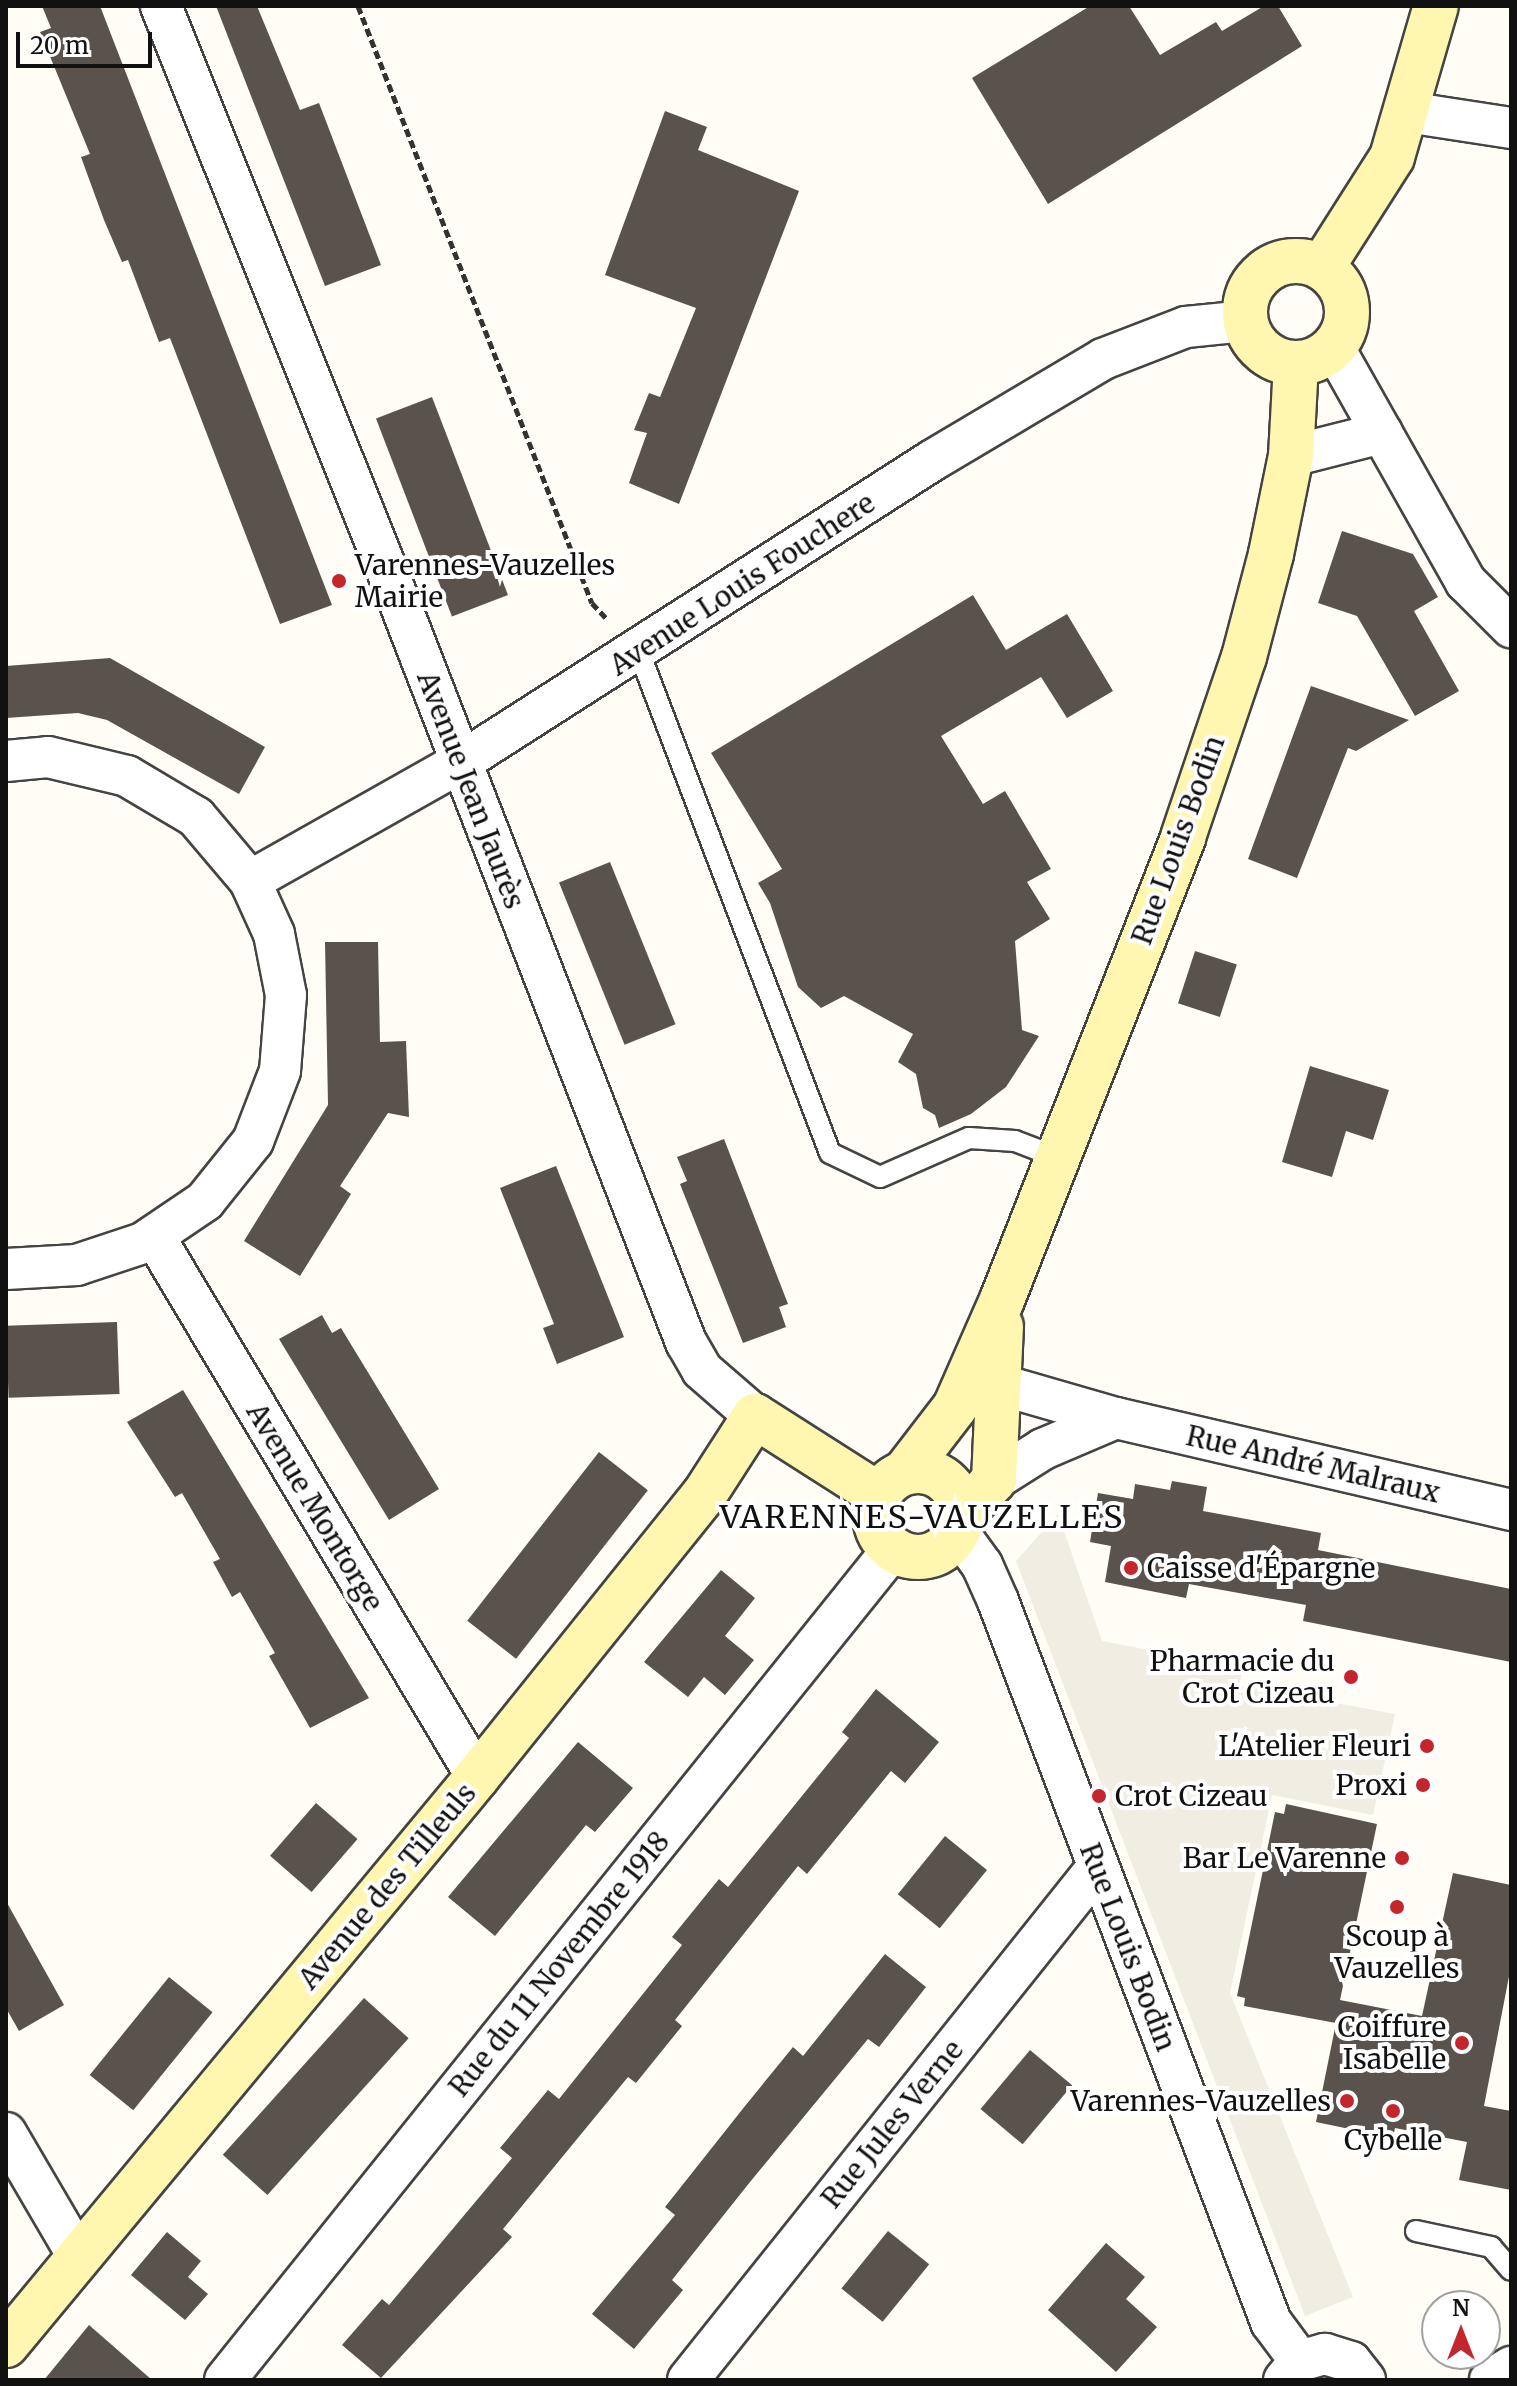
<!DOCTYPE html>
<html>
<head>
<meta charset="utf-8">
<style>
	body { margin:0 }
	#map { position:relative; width:1517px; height:2386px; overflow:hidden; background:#fffdf5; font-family:Merriweather,serif }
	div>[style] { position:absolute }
	.plaza>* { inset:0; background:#f1ede2 }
	.building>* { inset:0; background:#5a524d; transform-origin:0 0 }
	.path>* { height:5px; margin-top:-2.5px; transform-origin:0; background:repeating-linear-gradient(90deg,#333 0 8px,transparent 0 12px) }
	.roads { filter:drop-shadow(2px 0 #444) drop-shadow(-2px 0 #444) drop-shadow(0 2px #444) drop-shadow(0 -2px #444) }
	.lane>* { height:20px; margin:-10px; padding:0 10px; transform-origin:10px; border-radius:10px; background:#fff }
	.street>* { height:40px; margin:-20px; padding:0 20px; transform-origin:20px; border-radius:20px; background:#fff }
	.secondary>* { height:44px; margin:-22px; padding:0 22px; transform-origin:22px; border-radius:22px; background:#fff6b0 }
	.secondary>.ring { margin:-22px; padding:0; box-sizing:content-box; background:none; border:44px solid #fff6b0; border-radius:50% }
	.dots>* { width:22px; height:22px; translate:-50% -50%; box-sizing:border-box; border:4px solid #fff; border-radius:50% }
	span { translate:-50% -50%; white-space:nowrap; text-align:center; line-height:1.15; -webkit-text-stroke:8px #fff; paint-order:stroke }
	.poi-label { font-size:28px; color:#111 }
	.left { translate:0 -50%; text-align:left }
	.right { translate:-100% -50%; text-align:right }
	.street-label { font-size:28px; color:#111 }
	.quarter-label { font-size:32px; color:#111; letter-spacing:2px }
	.frame { position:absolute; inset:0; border:8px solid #111; pointer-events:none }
	.north { position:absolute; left:1421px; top:2290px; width:80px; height:80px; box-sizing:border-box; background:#fff; border:2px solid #a0a0a0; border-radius:50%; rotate:0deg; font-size:22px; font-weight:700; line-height:32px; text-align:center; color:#111 }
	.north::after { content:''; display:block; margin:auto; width:28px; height:36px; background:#c4262e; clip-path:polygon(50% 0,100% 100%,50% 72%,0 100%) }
	.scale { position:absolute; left:16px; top:32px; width:136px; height:36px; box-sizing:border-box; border:4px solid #111; border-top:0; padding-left:10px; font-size:24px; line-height:28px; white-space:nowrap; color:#111; -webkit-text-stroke:6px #fff; paint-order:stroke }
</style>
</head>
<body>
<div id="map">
	<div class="plaza">
		<div style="clip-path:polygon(1058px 1514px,1102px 1641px,1243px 1668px,1239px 1685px,1395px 1714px,1373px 1815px,1272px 1795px,1230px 1993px,1353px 2297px,1305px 2316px,1016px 1561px)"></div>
	</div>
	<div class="building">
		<div style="clip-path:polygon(42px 6px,100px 6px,332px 605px,280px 624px,170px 338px,159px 342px,128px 260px,122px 262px,104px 220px,81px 157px,90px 154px,40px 32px,51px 28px)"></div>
		<div style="clip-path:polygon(216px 6px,257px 6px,300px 110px,319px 103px,381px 265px,325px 286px)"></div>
		<div style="clip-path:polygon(1090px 6px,1129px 6px,1160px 55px,1216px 22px,1222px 31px,1264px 6px,1278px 6px,1302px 46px,1048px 204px,972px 78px)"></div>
		<div style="clip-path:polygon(665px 111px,707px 127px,698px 150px,799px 191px,679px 504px,629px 483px,647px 433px,634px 430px,649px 393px,660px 397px,696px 308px,605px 275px)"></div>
		<div style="left:432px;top:397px;width:212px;height:60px;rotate:69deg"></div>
		<div style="clip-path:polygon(1342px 531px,1413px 554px,1438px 597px,1414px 611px,1459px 691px,1415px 716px,1357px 616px,1318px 603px)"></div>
		<div style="clip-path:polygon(973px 595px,1006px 650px,1067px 614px,1113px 691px,1067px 718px,1041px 677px,941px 736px,983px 804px,1005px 791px,1051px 869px,1027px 882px,1050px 919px,1015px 941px,1022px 1030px,1039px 1036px,1006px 1087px,971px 1114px,939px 1128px,935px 1115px,923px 1108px,916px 1074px,898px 1062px,913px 1034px,844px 996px,821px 1008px,798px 987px,770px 903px,758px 883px,782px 869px,711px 753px)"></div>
		<div style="clip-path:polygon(110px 658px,265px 747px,239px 794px,107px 720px,78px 713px,6px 718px,6px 666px)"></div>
		<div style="clip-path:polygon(1311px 686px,1409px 720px,1356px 751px,1348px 748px,1297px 878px,1248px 859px)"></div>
		<div style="left:610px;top:862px;width:175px;height:55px;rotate:68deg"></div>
		<div style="clip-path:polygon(325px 942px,378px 942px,380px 1042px,406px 1041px,409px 1117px,388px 1113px,340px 1186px,351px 1194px,300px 1276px,244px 1241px,328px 1105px)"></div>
		<div style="left:1195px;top:951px;width:44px;height:55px;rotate:18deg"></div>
		<div style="clip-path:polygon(1310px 1066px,1389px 1090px,1373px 1140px,1346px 1131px,1332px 1177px,1282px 1162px)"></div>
		<div style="clip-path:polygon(724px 1139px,788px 1304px,779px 1307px,786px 1327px,743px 1343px,680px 1184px,687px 1181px,677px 1157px)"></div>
		<div style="clip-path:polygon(556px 1166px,624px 1337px,557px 1364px,543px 1328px,554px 1324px,500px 1188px)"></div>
		<div style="clip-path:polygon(322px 1315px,332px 1333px,341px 1328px,439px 1489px,389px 1520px,279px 1339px)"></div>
		<div style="left:117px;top:1322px;width:72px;height:111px;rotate:88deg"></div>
		<div style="clip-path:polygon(183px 1390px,369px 1698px,310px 1728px,269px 1656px,275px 1653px,240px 1592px,232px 1597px,213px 1562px,220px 1559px,182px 1493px,175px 1497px,127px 1422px)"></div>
		<div style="left:599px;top:1452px;width:62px;height:214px;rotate:38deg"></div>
		<div style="clip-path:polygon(1172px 1481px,1207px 1487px,1203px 1511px,1321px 1533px,1318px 1550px,1511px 1589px,1511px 1662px,1303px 1621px,1306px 1605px,1189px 1584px,1186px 1598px,1105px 1582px,1111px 1546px,1090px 1542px,1098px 1493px,1133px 1499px,1135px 1484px,1170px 1490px)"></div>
		<div style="clip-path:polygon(721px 1570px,755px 1598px,725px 1636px,754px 1660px,725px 1695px,704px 1677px,688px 1697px,644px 1662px)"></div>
		<div style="clip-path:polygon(876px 1689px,939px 1742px,905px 1783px,891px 1771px,807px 1874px,798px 1866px,675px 2020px,682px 2026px,636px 2083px,628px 2077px,503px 2229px,512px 2237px,381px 2378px,342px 2345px,382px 2299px,389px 2305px,512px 2158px,500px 2148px,548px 2090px,559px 2099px,682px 1945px,672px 1937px,719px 1879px,728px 1887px,849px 1738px,842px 1732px)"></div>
		<div style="clip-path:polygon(578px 1742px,633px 1788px,595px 1832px,586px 1825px,495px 1936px,448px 1897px)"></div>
		<div style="left:316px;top:1803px;width:55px;height:70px;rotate:41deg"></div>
		<div style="clip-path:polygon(1286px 1804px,1377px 1824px,1340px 2000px,1422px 2016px,1453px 1873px,1511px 1885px,1511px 1966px,1484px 2106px,1511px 2111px,1511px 2190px,1459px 2180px,1467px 2142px,1395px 2128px,1393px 2138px,1316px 2122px,1336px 2023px,1244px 2006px,1245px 1998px,1237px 1996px,1275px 1812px,1284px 1814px)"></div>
		<div style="left:945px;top:1836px;width:54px;height:75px;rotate:39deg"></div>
		<div style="clip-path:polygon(6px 1901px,64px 2005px,19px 2031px,6px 2008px)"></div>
		<div style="clip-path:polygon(885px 1954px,926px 1987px,879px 2047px,868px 2039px,750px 2182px,672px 2280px,683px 2290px,634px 2349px,592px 2314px,675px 2215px,665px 2207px,745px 2106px,793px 2047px,803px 2056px)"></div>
		<div style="left:169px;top:1977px;width:56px;height:126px;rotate:39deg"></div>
		<div style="left:364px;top:1998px;width:60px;height:211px;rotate:42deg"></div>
		<div style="left:1030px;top:2050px;width:55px;height:77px;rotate:40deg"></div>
		<div style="left:888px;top:2231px;width:53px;height:74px;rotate:39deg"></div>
		<div style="clip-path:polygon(167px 2232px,201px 2261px,188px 2277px,208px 2294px,185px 2320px,131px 2275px)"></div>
		<div style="clip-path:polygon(1106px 2243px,1145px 2277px,1126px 2299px,1157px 2327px,1116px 2372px,1048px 2310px)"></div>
		<div style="clip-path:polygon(89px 2325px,152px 2380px,44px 2380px)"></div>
	</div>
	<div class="path">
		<div style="left:358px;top:6px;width:641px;rotate:68.6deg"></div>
		<div style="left:592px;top:603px;width:23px;rotate:47deg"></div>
	</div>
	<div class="roads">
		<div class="lane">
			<div style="left:639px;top:652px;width:536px;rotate:69.13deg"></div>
			<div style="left:830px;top:1153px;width:55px;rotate:25.6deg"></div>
			<div style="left:880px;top:1177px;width:97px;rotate:-23.7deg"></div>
			<div style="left:969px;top:1138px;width:46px;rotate:3.7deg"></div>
			<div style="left:1015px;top:1141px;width:45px;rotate:20.9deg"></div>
			<div style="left:1416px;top:2231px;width:77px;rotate:12deg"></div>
			<div style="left:1491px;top:2247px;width:30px;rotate:49deg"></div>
		</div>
		<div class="street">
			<div style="left:161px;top:6px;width:622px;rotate:68.18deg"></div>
			<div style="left:392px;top:583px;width:814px;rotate:68.83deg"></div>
			<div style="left:686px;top:1342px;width:32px;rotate:60deg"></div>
			<div style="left:702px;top:1370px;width:70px;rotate:41deg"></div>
			<div style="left:1407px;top:112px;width:105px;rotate:8.7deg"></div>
			<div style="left:1334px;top:348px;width:269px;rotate:60.6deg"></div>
			<div style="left:1466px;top:582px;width:64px;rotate:45deg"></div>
			<div style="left:1291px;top:456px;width:94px;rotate:-14.2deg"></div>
			<div style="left:6px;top:761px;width:42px;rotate:-5.4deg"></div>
			<div style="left:48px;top:757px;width:81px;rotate:13.5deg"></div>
			<div style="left:127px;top:776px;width:80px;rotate:30.7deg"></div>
			<div style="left:196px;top:817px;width:84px;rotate:49.8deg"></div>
			<div style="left:250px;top:881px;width:58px;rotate:65.6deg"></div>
			<div style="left:274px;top:934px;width:62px;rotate:78.9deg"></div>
			<div style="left:286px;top:995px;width:76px;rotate:94.5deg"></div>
			<div style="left:280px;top:1071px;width:75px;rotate:111.1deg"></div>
			<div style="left:253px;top:1141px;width:77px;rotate:128.7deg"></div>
			<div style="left:205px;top:1201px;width:75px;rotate:145.9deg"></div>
			<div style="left:143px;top:1243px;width:70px;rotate:161.6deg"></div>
			<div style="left:77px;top:1265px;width:71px;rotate:176.8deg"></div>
			<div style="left:250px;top:881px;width:242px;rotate:-29.4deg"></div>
			<div style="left:461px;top:762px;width:560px;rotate:-32.61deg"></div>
			<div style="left:933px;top:460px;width:198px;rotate:-30.7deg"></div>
			<div style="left:1103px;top:359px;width:89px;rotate:-21.1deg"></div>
			<div style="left:1186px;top:327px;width:59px;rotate:-5.8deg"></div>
			<div style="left:154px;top:1236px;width:630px;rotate:59.16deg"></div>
			<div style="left:998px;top:1384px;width:123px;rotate:16.1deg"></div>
			<div style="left:1116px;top:1418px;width:406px;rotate:13.1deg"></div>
			<div style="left:994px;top:1480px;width:58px;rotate:-32.3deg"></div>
			<div style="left:1043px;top:1449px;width:79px;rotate:-23deg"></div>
			<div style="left:958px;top:1532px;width:41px;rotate:54deg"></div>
			<div style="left:982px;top:1565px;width:39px;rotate:66deg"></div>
			<div style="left:998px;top:1601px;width:771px;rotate:69.26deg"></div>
			<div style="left:1271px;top:2322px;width:49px;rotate:53.4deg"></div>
			<div style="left:6px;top:2133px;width:145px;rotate:59.7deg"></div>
			<div style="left:225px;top:2380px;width:1066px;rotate:-51.21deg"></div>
			<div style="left:688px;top:2380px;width:654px;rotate:-51.39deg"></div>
			<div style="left:1284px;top:2380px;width:25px;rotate:-50deg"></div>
			<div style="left:1300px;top:2361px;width:26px;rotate:-16deg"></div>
			<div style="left:1325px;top:2354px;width:27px;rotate:17deg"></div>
			<div style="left:1351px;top:2362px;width:23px;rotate:52deg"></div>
			<div style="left:1490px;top:2380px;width:25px;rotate:-32deg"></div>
		</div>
		<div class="secondary">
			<div class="ring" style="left:1245px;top:261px;width:58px;height:58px"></div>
			<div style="left:1322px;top:267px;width:130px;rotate:-57.5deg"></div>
			<div style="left:1392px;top:157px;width:157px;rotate:-73.8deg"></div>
			<div class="ring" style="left:875px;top:1471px;width:42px;height:42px"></div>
			<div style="left:905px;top:1472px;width:82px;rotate:-52.4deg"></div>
			<div style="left:955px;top:1407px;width:117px;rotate:-66.3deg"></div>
			<div style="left:1002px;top:1300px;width:497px;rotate:-68.6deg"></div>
			<div style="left:1183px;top:837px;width:190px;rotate:-71.3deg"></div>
			<div style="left:1244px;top:657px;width:106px;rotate:-75.3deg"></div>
			<div style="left:1271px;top:554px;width:100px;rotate:-78.5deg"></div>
			<div style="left:1291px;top:456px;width:92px;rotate:-86.9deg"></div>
			<div style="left:962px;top:1514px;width:47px;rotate:-46.7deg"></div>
			<div style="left:994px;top:1480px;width:154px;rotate:-87.4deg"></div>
			<div style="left:6px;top:2345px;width:738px;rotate:-50.33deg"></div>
			<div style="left:477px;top:1777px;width:362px;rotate:-51.2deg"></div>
			<div style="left:704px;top:1495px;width:94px;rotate:-57.2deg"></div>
			<div style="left:755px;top:1416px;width:147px;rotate:32.5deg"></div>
		</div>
	</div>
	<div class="dots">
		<div style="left:339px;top:581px;background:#c4262e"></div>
		<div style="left:1131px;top:1568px;background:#c4262e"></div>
		<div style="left:1351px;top:1677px;background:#c4262e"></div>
		<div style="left:1427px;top:1746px;background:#c4262e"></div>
		<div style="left:1423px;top:1785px;background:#c4262e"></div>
		<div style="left:1099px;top:1796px;background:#c4262e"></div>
		<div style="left:1402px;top:1858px;background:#c4262e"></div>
		<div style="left:1397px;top:1907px;background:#c4262e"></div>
		<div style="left:1462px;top:2043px;background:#c4262e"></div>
		<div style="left:1347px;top:2101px;background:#c4262e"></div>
		<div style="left:1393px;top:2111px;background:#c4262e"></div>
	</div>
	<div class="poi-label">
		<span class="left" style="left:355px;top:581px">Varennes-Vauzelles<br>Mairie</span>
		<span class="left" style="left:1147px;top:1568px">Caisse d'Épargne</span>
		<span class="right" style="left:1335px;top:1677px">Pharmacie du<br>Crot Cizeau</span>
		<span class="right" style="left:1411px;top:1746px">L'Atelier Fleuri</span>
		<span class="right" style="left:1407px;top:1785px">Proxi</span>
		<span class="left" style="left:1115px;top:1796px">Crot Cizeau</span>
		<span class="right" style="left:1386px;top:1858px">Bar Le Varenne</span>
		<span style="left:1397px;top:1952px">Scoup à<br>Vauzelles</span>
		<span class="right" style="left:1446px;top:2043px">Coiffure<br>Isabelle</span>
		<span class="right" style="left:1331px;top:2101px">Varennes-Vauzelles</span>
		<span style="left:1393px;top:2140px">Cybelle</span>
	</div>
	<div class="street-label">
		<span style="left:742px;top:584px;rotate:-33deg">Avenue Louis Fouchere</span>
		<span style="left:471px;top:790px;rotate:69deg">Avenue Jean Jaurès</span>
		<span style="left:1178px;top:840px;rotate:-70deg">Rue Louis Bodin</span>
		<span style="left:1313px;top:1464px;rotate:13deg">Rue André Malraux</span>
		<span style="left:315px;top:1507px;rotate:59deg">Avenue Montorge</span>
		<span style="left:387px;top:1886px;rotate:-50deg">Avenue des Tilleuls</span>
		<span style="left:1128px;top:1947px;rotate:69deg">Rue Louis Bodin</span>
		<span style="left:559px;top:1964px;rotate:-51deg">Rue du 11 Novembre 1918</span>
		<span style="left:892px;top:2124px;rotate:-51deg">Rue Jules Verne</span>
	</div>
	<div class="quarter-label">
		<span style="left:922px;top:1517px">VARENNES-VAUZELLES</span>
	</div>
	<div class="frame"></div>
	<div class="north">N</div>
	<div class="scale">20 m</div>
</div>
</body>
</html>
